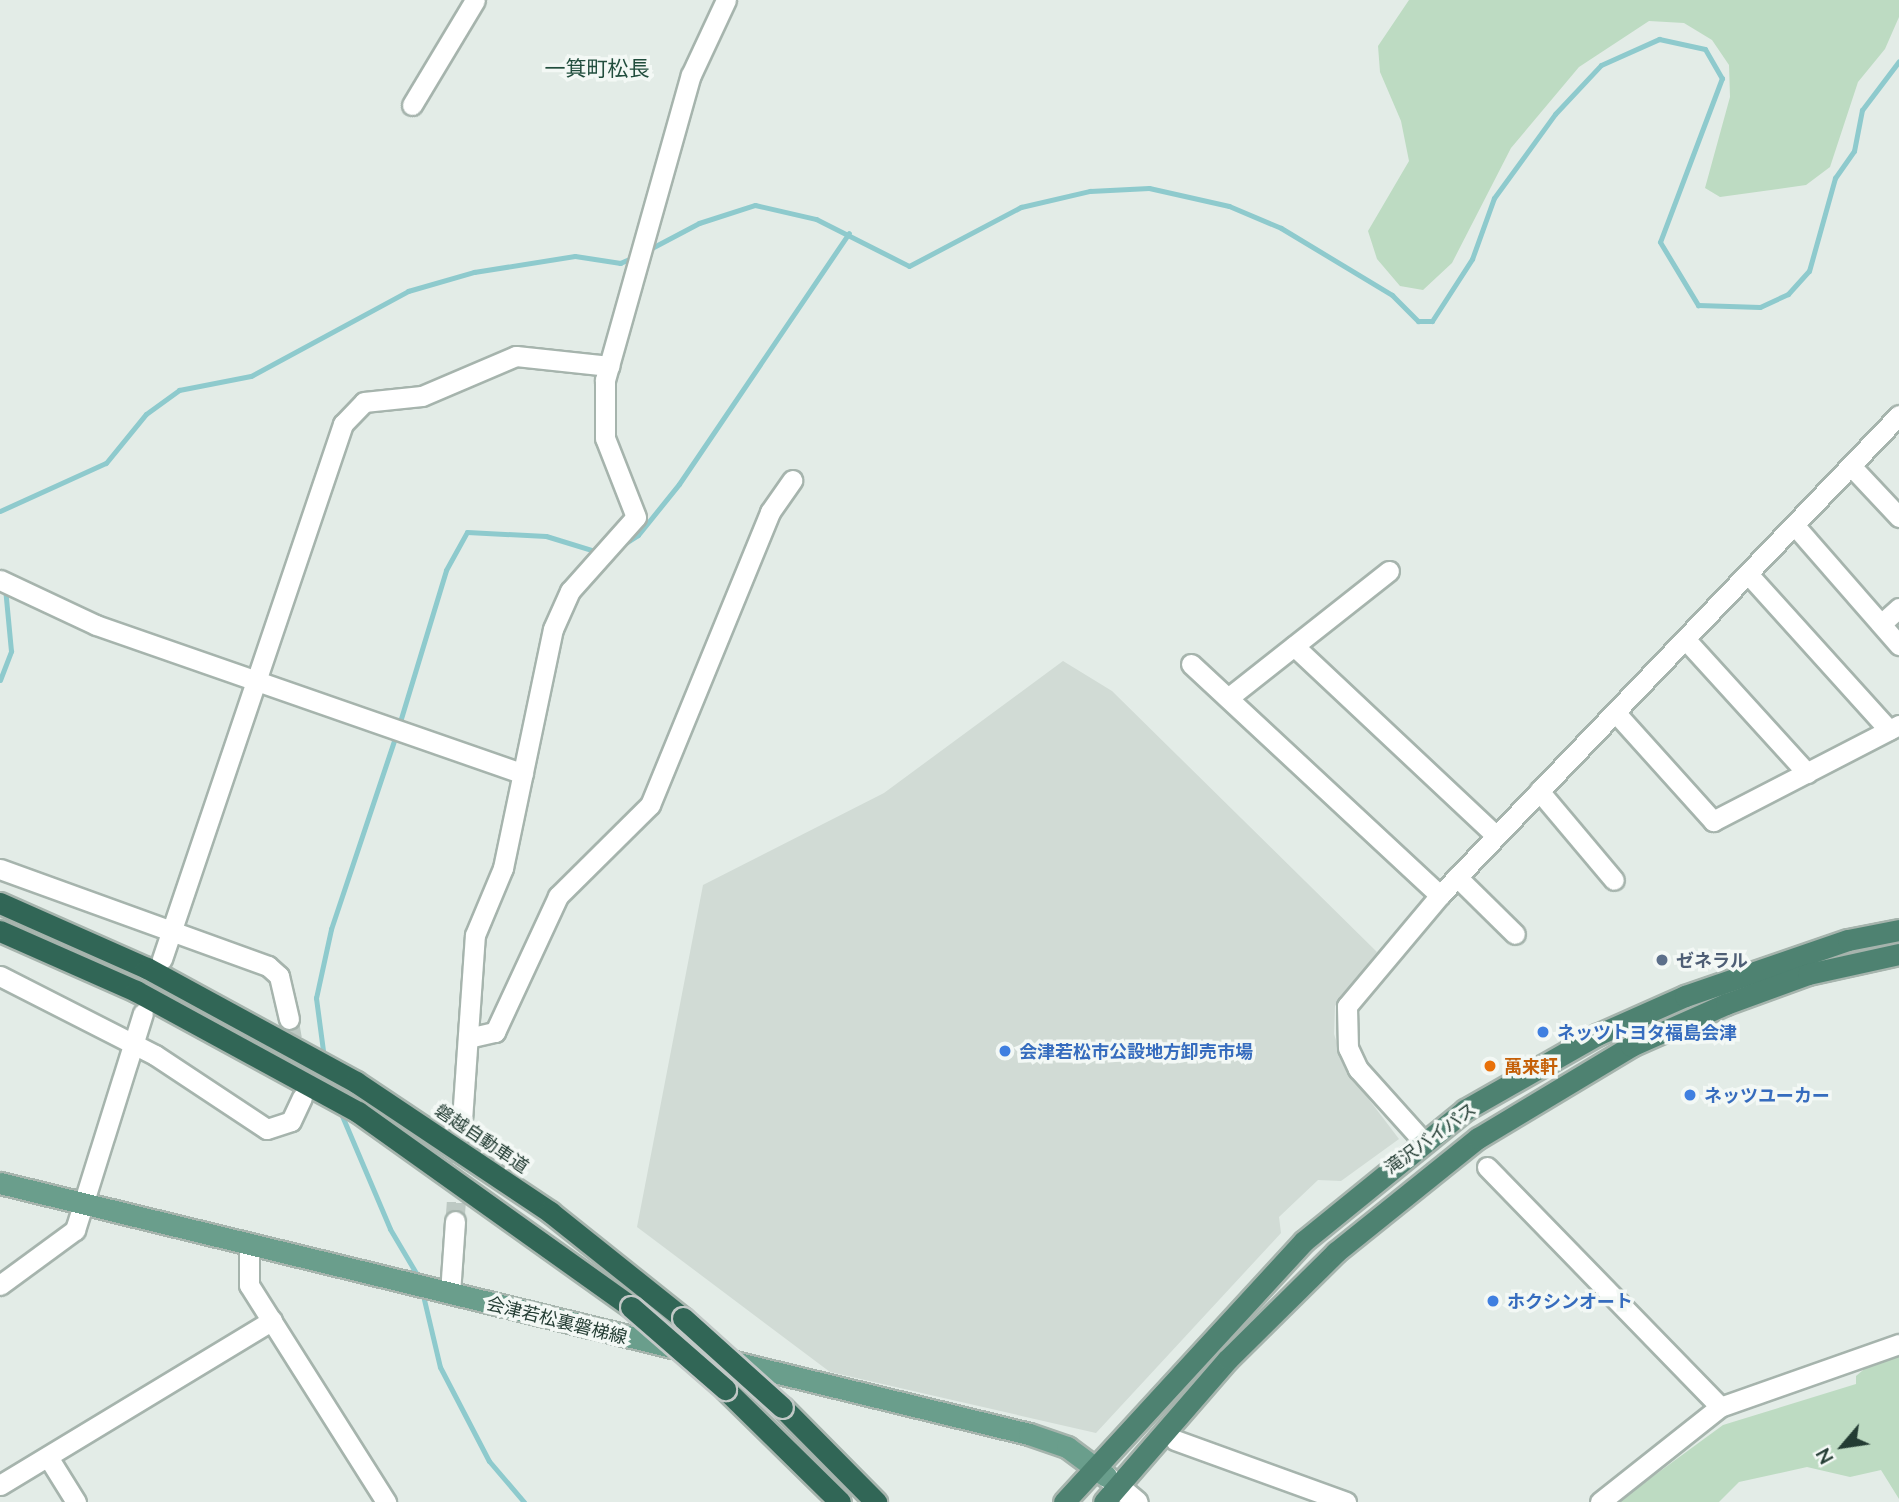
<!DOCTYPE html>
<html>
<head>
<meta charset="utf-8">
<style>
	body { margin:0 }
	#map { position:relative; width:1899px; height:1502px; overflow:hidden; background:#e3ece7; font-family:Lato,"Noto Sans JP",sans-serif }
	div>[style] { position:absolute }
	.built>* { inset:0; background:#d1dbd5 }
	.green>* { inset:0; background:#bddbc2 }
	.stream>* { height:5px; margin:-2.5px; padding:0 2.5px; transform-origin:2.5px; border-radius:2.5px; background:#8ecacd }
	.minor-tunnel>* { height:19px; margin-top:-9.5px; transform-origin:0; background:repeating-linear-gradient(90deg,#bdc9c3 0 19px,transparent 0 29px) }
	.roads { filter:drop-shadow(2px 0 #a6b4ad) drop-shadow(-2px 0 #a6b4ad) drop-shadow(0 2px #a6b4ad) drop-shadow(0 -2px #a6b4ad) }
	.minor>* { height:19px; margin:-9.5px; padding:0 9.5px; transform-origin:9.5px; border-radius:9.5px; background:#fff }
	.tertiary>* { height:21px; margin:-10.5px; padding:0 10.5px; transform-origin:10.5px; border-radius:10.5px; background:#fff }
	.primary>* { height:21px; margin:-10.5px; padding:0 10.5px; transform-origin:10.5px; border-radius:10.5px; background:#6a9e8c }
	.trunk>* { height:21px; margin:-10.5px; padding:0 10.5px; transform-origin:10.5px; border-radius:10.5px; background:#4e8271 }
	.motorway>* { height:21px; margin:-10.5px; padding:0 10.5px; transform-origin:10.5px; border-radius:10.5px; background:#316656 }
	.bridges { filter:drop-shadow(2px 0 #c1c8c6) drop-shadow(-2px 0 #c1c8c6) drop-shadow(0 2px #c1c8c6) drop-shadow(0 -2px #c1c8c6) }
	.motorway-bridge>* { height:21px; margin:-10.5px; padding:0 10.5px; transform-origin:10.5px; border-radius:10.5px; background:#316656 }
	.dots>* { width:19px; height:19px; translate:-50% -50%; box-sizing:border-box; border:4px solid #f3f8f5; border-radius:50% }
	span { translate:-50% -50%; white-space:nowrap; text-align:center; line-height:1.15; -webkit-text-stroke:7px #f3f8f5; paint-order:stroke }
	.service-label { font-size:18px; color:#4e5e75; font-weight:700 }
	.left { translate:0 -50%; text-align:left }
	.shop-label { font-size:18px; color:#366cbe; font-weight:700 }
	.food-label { font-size:18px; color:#c56008; font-weight:700 }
	.street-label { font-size:18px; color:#233c33 }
	.quarter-label { font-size:21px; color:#214d3d }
	.north { position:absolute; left:1808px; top:1411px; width:70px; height:70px; -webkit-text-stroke:5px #f3f8f5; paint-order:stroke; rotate:241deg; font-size:19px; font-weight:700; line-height:28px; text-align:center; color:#233c33 }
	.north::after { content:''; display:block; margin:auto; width:24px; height:32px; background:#233c33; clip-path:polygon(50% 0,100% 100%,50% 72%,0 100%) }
</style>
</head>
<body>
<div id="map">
	<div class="built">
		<div style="clip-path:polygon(1063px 661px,1112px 691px,1377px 952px,1335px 1006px,1334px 1034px,1345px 1068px,1399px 1139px,1341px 1181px,1318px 1180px,1279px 1217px,1281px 1233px,1096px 1433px,830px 1372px,637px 1227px,703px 885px,884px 793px)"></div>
	</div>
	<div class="green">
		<div style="clip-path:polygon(1409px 0,1899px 0,1899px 17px,1885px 49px,1858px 82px,1830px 167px,1806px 185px,1720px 197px,1705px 188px,1730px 97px,1729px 65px,1712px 40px,1684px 23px,1649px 21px,1579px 67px,1511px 148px,1452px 263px,1423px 290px,1400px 286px,1377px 259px,1368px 231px,1409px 161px,1401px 121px,1380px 72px,1378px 46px)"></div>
		<div style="clip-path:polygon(1899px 1350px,1899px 1499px,1881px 1470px,1850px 1477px,1807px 1467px,1739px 1482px,1719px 1502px,1618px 1502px,1723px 1425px,1856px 1384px,1856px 1376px,1874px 1361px)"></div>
	</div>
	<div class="stream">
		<div style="left:646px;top:251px;width:60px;rotate:-27.8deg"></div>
		<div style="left:699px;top:223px;width:59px;rotate:-17.8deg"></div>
		<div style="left:755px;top:205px;width:63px;rotate:12.9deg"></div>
		<div style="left:816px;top:219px;width:104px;rotate:26.8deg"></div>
		<div style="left:909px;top:266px;width:127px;rotate:-27.8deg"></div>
		<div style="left:1021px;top:207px;width:71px;rotate:-13.1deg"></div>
		<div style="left:1090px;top:191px;width:59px;rotate:-2.9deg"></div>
		<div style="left:1149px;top:188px;width:82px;rotate:12.7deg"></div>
		<div style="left:1229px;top:206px;width:56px;rotate:22.9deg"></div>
		<div style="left:1281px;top:228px;width:130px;rotate:31.1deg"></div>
		<div style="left:1392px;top:295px;width:37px;rotate:45deg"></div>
		<div style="left:1418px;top:321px;width:14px"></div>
		<div style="left:1432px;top:321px;width:74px;rotate:-57.2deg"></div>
		<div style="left:1472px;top:259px;width:65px;rotate:-70.2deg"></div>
		<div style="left:1494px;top:198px;width:104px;rotate:-54deg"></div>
		<div style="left:1555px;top:114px;width:67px;rotate:-46.8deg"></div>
		<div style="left:1601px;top:65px;width:64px;rotate:-24.1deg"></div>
		<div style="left:1659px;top:39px;width:47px;rotate:12.3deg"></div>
		<div style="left:1705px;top:49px;width:34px;rotate:60deg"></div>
		<div style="left:1722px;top:78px;width:175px;rotate:110.7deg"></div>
		<div style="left:1660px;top:242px;width:74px;rotate:58.9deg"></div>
		<div style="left:1698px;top:305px;width:62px;rotate:1.8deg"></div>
		<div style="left:1760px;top:307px;width:31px;rotate:-25deg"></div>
		<div style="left:1788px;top:294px;width:31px;rotate:-48deg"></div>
		<div style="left:1809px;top:271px;width:97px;rotate:-74.4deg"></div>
		<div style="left:1835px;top:178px;width:33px;rotate:-55deg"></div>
		<div style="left:1854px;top:151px;width:42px;rotate:-79deg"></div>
		<div style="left:1862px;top:110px;width:61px;rotate:-52.9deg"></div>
		<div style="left:0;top:511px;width:116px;rotate:-24.4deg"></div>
		<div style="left:106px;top:463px;width:63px;rotate:-50.8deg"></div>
		<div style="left:146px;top:414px;width:41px;rotate:-36deg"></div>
		<div style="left:179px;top:390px;width:73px;rotate:-11deg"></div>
		<div style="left:251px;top:376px;width:179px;rotate:-28.4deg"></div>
		<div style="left:408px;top:291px;width:69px;rotate:-16.1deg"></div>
		<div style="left:474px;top:272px;width:102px;rotate:-9deg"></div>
		<div style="left:575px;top:256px;width:46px;rotate:8.8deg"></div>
		<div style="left:620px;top:263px;width:15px;rotate:-23deg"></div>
		<div style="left:621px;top:546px;width:20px;rotate:-33deg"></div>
		<div style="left:638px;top:535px;width:65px;rotate:-51.2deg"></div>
		<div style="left:679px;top:484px;width:303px;rotate:-55.9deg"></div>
		<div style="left:0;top:680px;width:31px;rotate:-69deg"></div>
		<div style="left:11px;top:651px;width:64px;rotate:-95.4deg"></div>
		<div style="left:399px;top:725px;width:162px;rotate:-73.1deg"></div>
		<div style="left:446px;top:570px;width:43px;rotate:-61.1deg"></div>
		<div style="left:467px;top:532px;width:79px;rotate:2.9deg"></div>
		<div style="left:546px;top:536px;width:54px;rotate:17.1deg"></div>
		<div style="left:324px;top:1058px;width:61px;rotate:-97.6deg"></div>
		<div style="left:316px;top:998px;width:71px;rotate:-77.7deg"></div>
		<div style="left:331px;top:929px;width:205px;rotate:-71.5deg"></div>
		<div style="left:340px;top:1111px;width:128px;rotate:67deg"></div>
		<div style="left:390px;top:1229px;width:57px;rotate:59.4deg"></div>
		<div style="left:422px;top:1291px;width:78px;rotate:76.7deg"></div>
		<div style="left:440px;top:1367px;width:106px;rotate:62.5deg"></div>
		<div style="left:489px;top:1461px;width:54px;rotate:49.5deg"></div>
	</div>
	<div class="minor-tunnel">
		<div style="left:289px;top:1019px;width:75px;rotate:80deg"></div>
		<div style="left:455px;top:1221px;width:101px;rotate:-86deg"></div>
	</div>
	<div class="roads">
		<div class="minor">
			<div style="left:412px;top:105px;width:122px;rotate:-59deg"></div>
			<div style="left:1852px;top:467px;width:69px;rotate:46.8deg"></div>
			<div style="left:1796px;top:527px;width:157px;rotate:48.9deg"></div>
			<div style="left:1749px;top:575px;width:209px;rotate:47.9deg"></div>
			<div style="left:0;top:580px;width:106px;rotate:25.1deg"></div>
			<div style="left:96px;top:625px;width:452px;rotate:19.2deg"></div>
			<div style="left:1881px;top:624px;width:24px;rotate:-42deg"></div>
			<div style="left:1686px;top:640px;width:180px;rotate:47.7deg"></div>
			<div style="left:1294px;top:646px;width:277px;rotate:43.2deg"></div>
			<div style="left:1191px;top:664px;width:340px;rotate:42.9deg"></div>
			<div style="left:1228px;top:698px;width:205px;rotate:-38.3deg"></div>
			<div style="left:1615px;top:712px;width:147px;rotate:48deg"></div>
			<div style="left:1713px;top:821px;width:209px;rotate:-27.3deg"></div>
			<div style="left:1539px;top:791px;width:116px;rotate:49.9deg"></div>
			<div style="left:0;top:869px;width:285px;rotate:19.9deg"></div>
			<div style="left:268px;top:966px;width:15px;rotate:42deg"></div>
			<div style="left:279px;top:976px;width:44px;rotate:76.9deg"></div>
			<div style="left:1457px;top:877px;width:81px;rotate:44.5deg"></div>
			<div style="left:162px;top:959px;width:565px;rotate:-71.31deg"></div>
			<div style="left:343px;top:424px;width:30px;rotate:-46deg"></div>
			<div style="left:364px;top:402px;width:58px;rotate:-5.9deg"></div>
			<div style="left:422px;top:396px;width:102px;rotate:-23.1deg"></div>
			<div style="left:516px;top:356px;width:94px;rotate:6.1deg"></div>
			<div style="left:0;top:976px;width:174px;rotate:27deg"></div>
			<div style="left:155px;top:1055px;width:134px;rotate:33.5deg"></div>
			<div style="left:267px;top:1129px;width:25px;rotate:-18deg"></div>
			<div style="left:291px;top:1121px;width:26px;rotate:-65deg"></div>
			<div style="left:468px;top:1038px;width:28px;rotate:-13deg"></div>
			<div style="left:495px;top:1032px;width:150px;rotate:-65.1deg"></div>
			<div style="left:558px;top:896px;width:129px;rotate:-44.7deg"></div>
			<div style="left:650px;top:805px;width:317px;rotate:-67.7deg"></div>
			<div style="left:770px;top:512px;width:39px;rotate:-55deg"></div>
			<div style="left:462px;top:1120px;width:185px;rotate:-86deg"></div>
			<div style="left:475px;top:935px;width:73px;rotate:-67.3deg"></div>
			<div style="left:503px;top:868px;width:244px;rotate:-78.2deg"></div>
			<div style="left:553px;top:629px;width:42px;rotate:-65.9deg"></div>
			<div style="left:570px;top:591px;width:99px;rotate:-48.3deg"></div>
			<div style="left:636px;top:517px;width:85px;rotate:-111.4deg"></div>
			<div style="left:605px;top:438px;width:58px;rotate:-90deg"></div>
			<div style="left:605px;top:380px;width:317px;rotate:-74.3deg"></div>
			<div style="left:691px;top:75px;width:83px;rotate:-65deg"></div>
			<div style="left:1422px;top:1140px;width:96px;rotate:-132deg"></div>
			<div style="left:1358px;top:1069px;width:23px;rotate:-115deg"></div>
			<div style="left:1348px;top:1048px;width:42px;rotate:-91.4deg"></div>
			<div style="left:1347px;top:1006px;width:145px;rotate:-50deg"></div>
			<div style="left:1440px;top:895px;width:664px;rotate:-46.28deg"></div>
			<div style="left:1487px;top:1167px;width:334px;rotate:45.8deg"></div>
			<div style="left:249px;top:1245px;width:40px;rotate:90deg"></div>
			<div style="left:249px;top:1285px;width:257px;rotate:57.7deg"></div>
			<div style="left:0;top:1285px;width:93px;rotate:-36.3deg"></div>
			<div style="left:75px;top:1230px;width:227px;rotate:-72.6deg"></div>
			<div style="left:450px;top:1293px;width:72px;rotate:-86deg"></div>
			<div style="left:1175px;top:1440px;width:182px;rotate:19.9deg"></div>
			<div style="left:48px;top:1457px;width:53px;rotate:58.1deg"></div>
			<div style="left:0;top:1485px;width:318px;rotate:-31.2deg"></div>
			<div style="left:1600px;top:1502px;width:153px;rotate:-38.4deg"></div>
			<div style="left:1720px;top:1407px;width:190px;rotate:-19.4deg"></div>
		</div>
		<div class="tertiary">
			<div style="left:1106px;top:1476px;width:40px;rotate:40deg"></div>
		</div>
		<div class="primary">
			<div style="left:0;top:1183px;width:1059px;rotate:13.71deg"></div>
			<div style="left:1029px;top:1434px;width:40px;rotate:18.9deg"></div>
			<div style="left:1067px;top:1447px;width:49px;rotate:36.6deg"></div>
		</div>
		<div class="trunk">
			<div style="left:1064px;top:1502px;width:355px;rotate:-47.4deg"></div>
			<div style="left:1304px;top:1241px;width:208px;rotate:-39.1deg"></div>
			<div style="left:1465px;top:1110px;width:152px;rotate:-29.6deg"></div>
			<div style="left:1597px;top:1035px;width:96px;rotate:-23.9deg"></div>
			<div style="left:1685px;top:996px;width:172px;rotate:-19deg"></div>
			<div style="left:1848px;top:940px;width:52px;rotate:-11.1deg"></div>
			<div style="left:1104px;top:1502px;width:189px;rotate:-49.1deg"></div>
			<div style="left:1228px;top:1359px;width:152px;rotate:-44.7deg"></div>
			<div style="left:1336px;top:1252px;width:182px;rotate:-38.8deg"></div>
			<div style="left:1478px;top:1138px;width:179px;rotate:-31deg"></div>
			<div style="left:1631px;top:1046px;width:104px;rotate:-23.9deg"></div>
			<div style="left:1726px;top:1004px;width:87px;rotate:-20.1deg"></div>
			<div style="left:1808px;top:974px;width:93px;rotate:-12.4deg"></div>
		</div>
		<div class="motorway">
			<div style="left:0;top:903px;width:161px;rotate:23.9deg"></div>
			<div style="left:147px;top:968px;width:238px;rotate:28.6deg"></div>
			<div style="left:356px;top:1082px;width:234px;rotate:33.8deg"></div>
			<div style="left:550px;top:1212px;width:170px;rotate:38.6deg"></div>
			<div style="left:0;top:931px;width:149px;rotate:23.8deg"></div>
			<div style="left:136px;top:991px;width:253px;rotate:28.6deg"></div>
			<div style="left:358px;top:1112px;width:335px;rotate:35.5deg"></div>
			<div style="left:725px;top:1389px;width:161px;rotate:44.5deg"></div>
			<div style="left:782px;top:1407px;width:134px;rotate:45.3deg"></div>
		</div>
	</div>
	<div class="bridges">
		<div class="motorway-bridge">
			<div style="left:631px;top:1307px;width:125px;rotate:41.1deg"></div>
			<div style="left:683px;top:1318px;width:133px;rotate:42deg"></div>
		</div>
	</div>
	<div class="dots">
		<div style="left:1662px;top:960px;background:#5c6f8a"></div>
		<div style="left:1543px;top:1032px;background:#3f7fe0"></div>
		<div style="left:1005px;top:1051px;background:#3f7fe0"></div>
		<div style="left:1490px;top:1066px;background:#e8710a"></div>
		<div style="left:1690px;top:1095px;background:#3f7fe0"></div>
		<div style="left:1493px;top:1301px;background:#3f7fe0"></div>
	</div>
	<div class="service-label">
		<span class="left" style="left:1676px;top:960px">ゼネラル</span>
	</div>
	<div class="shop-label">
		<span class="left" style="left:1557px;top:1032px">ネッツトヨタ福島会津</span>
		<span class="left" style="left:1019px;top:1051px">会津若松市公設地方卸売市場</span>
		<span class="left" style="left:1704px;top:1095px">ネッツユーカー</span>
		<span class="left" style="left:1507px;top:1301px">ホクシンオート</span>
	</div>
	<div class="food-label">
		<span class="left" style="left:1504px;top:1066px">萬来軒</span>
	</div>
	<div class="street-label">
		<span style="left:482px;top:1138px;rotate:34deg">磐越自動車道</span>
		<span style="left:1430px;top:1138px;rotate:-36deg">滝沢バイパス</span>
		<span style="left:557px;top:1320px;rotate:14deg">会津若松裏磐梯線</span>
	</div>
	<div class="quarter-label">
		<span style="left:597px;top:68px">一箕町松長</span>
	</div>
	<div class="north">N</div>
</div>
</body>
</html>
